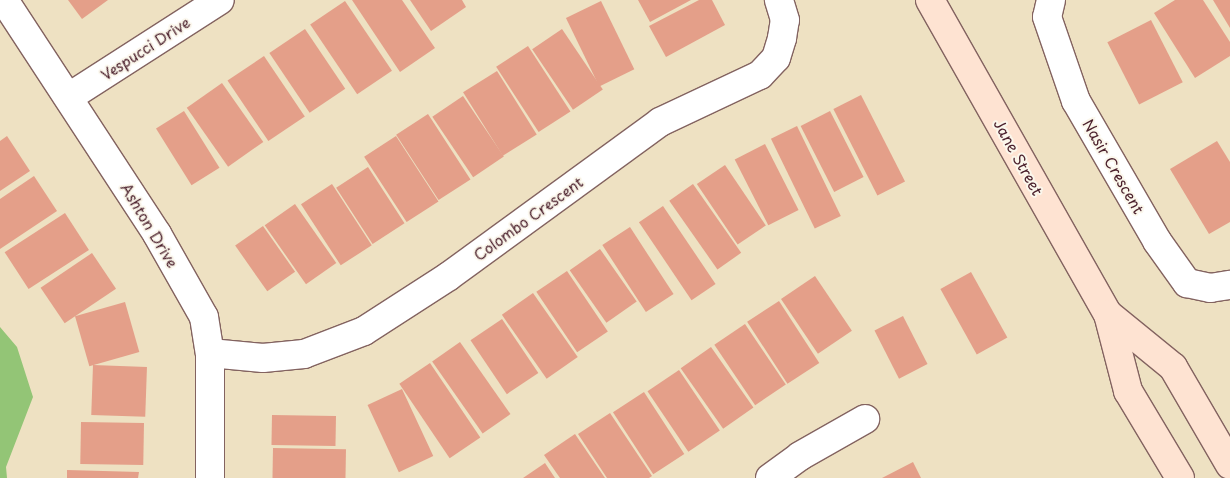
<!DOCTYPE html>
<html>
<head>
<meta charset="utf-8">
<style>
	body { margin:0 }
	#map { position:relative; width:1230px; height:478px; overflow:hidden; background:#eee1c2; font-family:"Playpen Sans",sans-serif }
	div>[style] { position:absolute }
	.green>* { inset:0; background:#93c576 }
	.building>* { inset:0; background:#e49f89; transform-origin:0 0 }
	.roads { filter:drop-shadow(1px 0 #836360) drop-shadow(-1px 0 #836360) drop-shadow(0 1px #836360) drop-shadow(0 -1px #836360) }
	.minor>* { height:28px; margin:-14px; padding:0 14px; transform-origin:14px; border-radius:14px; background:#fff }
	.secondary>* { height:28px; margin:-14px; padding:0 14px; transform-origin:14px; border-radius:14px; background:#fee3d2 }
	span { translate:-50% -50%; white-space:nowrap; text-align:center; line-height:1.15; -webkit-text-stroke:4px #fbf7ec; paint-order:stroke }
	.street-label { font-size:15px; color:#4a1f2b }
</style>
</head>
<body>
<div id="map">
	<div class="green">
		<div style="clip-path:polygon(0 327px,17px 347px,33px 397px,6px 467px,7px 478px,0 478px)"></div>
	</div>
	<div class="building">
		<div style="clip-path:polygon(68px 0,108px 0,82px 19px)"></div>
		<div style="clip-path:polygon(352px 0,402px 0,435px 48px,400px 72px)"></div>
		<div style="clip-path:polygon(410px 0,462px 0,466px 7px,431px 31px)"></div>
		<div style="clip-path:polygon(638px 0,691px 0,650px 22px)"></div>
		<div style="clip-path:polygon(699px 0,712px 0,725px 25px,666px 57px,649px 26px)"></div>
		<div style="clip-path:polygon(1175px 0,1203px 0,1230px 42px,1230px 56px,1195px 78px,1154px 13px)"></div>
		<div style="clip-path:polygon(1213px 0,1230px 0,1230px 28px)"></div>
		<div style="left:345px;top:1px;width:84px;height:42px;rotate:56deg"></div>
		<div style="left:601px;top:1px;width:76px;height:39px;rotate:64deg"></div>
		<div style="left:1151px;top:20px;width:70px;height:49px;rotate:63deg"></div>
		<div style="left:305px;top:29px;width:72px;height:43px;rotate:56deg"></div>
		<div style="left:562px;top:29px;width:73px;height:36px;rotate:56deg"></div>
		<div style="left:528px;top:46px;width:78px;height:38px;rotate:57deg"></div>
		<div style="left:264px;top:56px;width:73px;height:44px;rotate:56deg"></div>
		<div style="left:497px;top:71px;width:75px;height:40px;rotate:58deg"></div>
		<div style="left:222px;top:83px;width:72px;height:43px;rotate:55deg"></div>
		<div style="left:861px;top:95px;width:97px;height:31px;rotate:63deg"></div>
		<div style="left:463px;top:96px;width:73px;height:37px;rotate:56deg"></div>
		<div style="left:184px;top:111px;width:67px;height:33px;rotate:58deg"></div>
		<div style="left:830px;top:111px;width:74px;height:33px;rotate:63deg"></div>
		<div style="left:428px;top:114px;width:78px;height:38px;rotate:57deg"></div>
		<div style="left:797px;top:126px;width:100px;height:29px;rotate:64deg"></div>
		<div style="clip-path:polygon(7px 136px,30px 171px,0 191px,0 141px)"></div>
		<div style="left:396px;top:136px;width:78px;height:38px;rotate:57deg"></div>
		<div style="clip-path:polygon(1217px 141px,1230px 162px,1230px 222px,1209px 234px,1170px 169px)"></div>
		<div style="left:765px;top:144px;width:74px;height:34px;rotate:63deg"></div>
		<div style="left:725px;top:165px;width:73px;height:34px;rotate:56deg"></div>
		<div style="left:368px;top:167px;width:67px;height:38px;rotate:57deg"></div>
		<div style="clip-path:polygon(34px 176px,57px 211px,0 249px,0 199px)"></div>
		<div style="left:332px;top:184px;width:73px;height:37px;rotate:57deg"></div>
		<div style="left:693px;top:184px;width:84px;height:29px;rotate:55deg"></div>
		<div style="left:295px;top:204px;width:72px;height:37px;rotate:55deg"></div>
		<div style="left:663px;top:206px;width:94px;height:29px;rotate:56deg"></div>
		<div style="left:65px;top:213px;width:44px;height:72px;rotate:57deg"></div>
		<div style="left:263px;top:226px;width:56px;height:34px;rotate:55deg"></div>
		<div style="left:630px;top:227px;width:80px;height:33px;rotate:57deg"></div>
		<div style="left:600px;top:249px;width:64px;height:37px;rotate:55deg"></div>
		<div style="left:92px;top:253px;width:43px;height:62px;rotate:56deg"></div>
		<div style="left:567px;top:271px;width:73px;height:37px;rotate:56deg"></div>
		<div style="left:971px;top:272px;width:75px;height:35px;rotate:61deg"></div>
		<div style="left:815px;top:276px;width:66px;height:41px;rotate:56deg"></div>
		<div style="left:533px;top:293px;width:78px;height:38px;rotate:55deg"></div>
		<div style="left:779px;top:301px;width:74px;height:38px;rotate:57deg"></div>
		<div style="left:125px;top:302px;width:52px;height:52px;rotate:74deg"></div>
		<div style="left:903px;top:316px;width:54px;height:32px;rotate:63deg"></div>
		<div style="left:502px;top:319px;width:65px;height:38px;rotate:56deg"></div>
		<div style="left:745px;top:324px;width:73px;height:37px;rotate:56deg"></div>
		<div style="left:460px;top:342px;width:88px;height:34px;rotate:55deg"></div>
		<div style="left:711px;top:347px;width:74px;height:37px;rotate:55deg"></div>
		<div style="left:430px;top:363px;width:90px;height:37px;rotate:56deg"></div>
		<div style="left:93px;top:365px;width:54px;height:50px;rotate:2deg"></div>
		<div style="left:679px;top:370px;width:73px;height:38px;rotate:56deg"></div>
		<div style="left:402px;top:389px;width:74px;height:38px;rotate:65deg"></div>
		<div style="left:644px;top:392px;width:74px;height:37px;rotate:57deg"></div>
		<div style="clip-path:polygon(610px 413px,652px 476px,649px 478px,607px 478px,578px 434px)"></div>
		<div style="left:272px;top:415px;width:64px;height:30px;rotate:1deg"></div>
		<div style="left:81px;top:422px;width:63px;height:42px;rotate:1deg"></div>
		<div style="clip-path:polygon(575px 434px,605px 478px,560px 478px,544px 455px)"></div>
		<div style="left:273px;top:448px;width:73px;height:30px;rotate:1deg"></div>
		<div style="clip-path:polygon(913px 462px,921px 478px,882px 478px)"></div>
		<div style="clip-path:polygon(545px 463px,555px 478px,523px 478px)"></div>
		<div style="clip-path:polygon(67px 470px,139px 472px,138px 478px,67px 478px)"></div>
	</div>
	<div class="roads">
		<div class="minor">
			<div style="left:4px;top:0;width:280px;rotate:56.8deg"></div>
			<div style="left:157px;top:234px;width:95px;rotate:60.5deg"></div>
			<div style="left:204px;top:317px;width:36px;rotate:81deg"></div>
			<div style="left:210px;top:353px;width:125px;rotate:90deg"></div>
			<div style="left:1051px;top:0;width:17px;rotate:103deg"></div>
			<div style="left:1047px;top:17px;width:89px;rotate:71deg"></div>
			<div style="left:1076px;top:101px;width:162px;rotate:59.9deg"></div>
			<div style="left:1157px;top:241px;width:52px;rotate:54.5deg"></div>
			<div style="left:1187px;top:283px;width:24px;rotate:12deg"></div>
			<div style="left:1210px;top:288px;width:20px;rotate:-9deg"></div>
			<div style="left:69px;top:97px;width:179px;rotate:-32.7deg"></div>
			<div style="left:210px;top:353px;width:53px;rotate:5.4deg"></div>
			<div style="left:263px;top:358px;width:41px;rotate:-5.6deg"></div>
			<div style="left:304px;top:354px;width:64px;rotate:-21deg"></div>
			<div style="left:364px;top:331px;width:101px;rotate:-32.9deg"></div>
			<div style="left:449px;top:276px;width:261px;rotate:-36.1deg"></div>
			<div style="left:660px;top:122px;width:110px;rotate:-25.2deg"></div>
			<div style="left:760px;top:75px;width:23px;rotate:-47deg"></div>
			<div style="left:776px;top:58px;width:21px;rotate:-73deg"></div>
			<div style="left:782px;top:38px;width:18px;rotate:-81deg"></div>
			<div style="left:785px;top:20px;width:21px;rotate:-107deg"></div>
			<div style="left:770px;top:478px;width:37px;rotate:-36deg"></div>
			<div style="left:800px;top:456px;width:75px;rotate:-29.6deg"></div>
		</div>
		<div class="secondary">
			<div style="left:930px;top:0;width:361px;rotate:60.5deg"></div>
			<div style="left:1108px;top:314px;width:80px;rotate:75.4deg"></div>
			<div style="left:1128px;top:391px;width:101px;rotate:59.1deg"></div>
			<div style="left:1108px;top:314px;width:84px;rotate:39.2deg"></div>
			<div style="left:1173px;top:367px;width:113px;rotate:59.8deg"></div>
		</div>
	</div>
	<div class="street-label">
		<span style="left:145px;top:48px;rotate:-33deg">Vespucci Drive</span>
		<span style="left:1019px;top:157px;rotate:61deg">Jane Street</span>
		<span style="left:1114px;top:166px;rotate:60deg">Nasir Crescent</span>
		<span style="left:528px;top:218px;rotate:-36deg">Colombo Crescent</span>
		<span style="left:150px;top:225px;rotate:59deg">Ashton Drive</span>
	</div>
</div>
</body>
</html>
